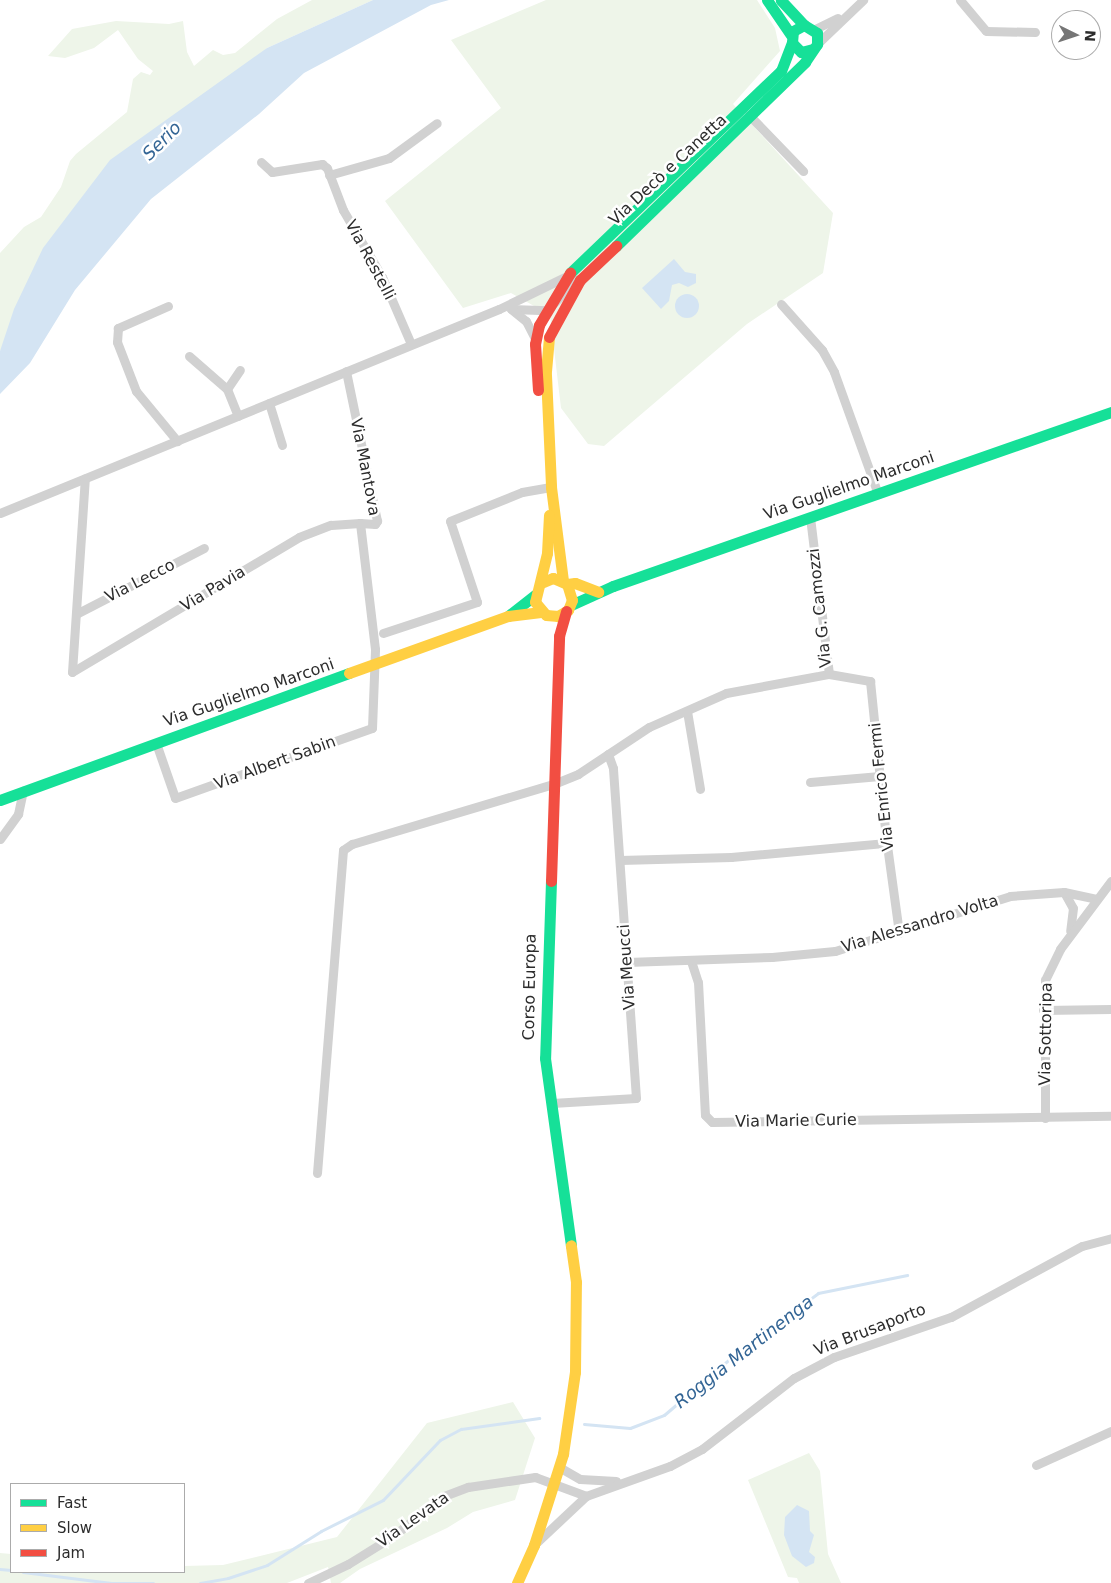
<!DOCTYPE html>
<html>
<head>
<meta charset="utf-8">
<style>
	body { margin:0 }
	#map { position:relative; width:1111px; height:1583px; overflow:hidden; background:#fff; font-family:"DejaVu Sans",sans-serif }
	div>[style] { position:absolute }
	.green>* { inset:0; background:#eef5e9 }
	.water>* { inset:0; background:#d4e4f3 }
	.round { border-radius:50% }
	.stream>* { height:3px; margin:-1.5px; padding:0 1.5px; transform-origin:1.5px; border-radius:1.5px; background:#d4e4f3 }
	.street>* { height:9px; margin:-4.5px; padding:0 4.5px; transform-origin:4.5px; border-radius:4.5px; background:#d1d1d1 }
	.fast>* { height:11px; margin:-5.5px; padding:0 5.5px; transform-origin:5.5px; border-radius:5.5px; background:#16e098 }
	.slow>* { height:11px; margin:-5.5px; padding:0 5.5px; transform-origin:5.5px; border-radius:5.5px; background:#ffcf43 }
	.jam>* { height:11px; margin:-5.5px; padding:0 5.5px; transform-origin:5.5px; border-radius:5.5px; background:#f24e42 }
	span { translate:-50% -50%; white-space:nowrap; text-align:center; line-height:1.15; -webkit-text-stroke:5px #fff; paint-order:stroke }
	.street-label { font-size:16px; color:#2c2c2c }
	.water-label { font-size:18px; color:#336595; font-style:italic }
	.legend { position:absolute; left:10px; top:1483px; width:175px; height:90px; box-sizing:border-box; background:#fff; border:1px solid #ababab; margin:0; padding:6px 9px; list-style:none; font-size:15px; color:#2c2c2c }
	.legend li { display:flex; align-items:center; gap:10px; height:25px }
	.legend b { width:25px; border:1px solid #ababab }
	.north { position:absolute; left:1051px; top:10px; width:50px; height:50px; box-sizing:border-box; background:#fff; border:1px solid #ababab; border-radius:50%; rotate:94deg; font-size:14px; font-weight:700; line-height:20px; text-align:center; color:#2c2c2c }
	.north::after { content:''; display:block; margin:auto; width:18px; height:22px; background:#767676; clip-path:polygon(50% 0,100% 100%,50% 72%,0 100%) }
</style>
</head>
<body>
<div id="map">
	<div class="green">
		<div style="clip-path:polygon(312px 0,373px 0,267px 48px,0 351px,0 253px,24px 227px,41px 217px,61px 187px,70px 161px,76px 154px,127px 112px,133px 79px,141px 72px,150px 75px,153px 71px,138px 59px,118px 30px,94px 48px,65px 58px,48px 56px,72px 29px,116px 21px,169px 24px,183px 21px,187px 52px,194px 66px,213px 50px,223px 55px,235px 53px,277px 19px)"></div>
		<div style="clip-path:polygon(546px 0,757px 0,775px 28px,780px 51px,733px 104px,833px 213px,823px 273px,747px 324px,604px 446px,588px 444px,561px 408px,550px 315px,511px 293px,463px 308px,385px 201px,501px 108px,451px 40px)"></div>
		<div style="clip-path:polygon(513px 1402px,535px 1438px,515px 1500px,473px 1512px,447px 1528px,360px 1569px,340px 1583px,331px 1583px,328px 1567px,287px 1583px,0 1583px,0 1553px,11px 1554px,11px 1572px,184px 1572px,184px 1566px,223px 1565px,337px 1537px,427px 1423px)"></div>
		<div style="clip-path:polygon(809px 1453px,820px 1471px,828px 1554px,841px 1583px,799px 1583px,797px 1578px,788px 1577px,748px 1480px)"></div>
	</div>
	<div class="water">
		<div style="clip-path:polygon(373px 0,449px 0,431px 5px,304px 73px,259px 114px,151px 199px,75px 290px,30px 363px,0 394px,0 351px,14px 309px,43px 248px,110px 160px,267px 48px)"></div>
		<div style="clip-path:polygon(674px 259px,685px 272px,696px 274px,696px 283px,688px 287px,679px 283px,672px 285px,669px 301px,661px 309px,642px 288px)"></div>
		<div class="round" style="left:675px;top:294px;width:24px;height:24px"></div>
		<div style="clip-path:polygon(797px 1505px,809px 1511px,810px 1531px,814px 1535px,809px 1552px,815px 1557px,814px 1563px,806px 1567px,792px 1556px,784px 1535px,785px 1517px)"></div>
	</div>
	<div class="stream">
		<div style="left:584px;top:1424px;width:46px;rotate:5deg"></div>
		<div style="left:630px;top:1428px;width:36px;rotate:-21deg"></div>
		<div style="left:664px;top:1415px;width:91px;rotate:-40.5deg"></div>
		<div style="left:733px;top:1356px;width:106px;rotate:-36.5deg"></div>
		<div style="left:818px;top:1293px;width:91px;rotate:-11.4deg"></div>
		<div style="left:0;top:1569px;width:11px;rotate:5deg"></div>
		<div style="left:23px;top:1572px;width:89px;rotate:7.1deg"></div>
		<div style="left:111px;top:1583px;width:42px"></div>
		<div style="left:200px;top:1583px;width:28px;rotate:-10deg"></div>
		<div style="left:228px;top:1578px;width:41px;rotate:-18.4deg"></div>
		<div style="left:267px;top:1565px;width:64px;rotate:-32.2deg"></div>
		<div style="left:321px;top:1531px;width:69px;rotate:-26.6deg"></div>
		<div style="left:383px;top:1500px;width:83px;rotate:-46.5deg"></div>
		<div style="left:440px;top:1440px;width:24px;rotate:-28deg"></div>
		<div style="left:461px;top:1429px;width:79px;rotate:-8deg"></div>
	</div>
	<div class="street">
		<div style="left:960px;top:0;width:40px;rotate:50deg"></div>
		<div style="left:986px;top:31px;width:49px;rotate:1.2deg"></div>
		<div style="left:815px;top:29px;width:25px;rotate:-26deg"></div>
		<div style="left:817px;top:44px;width:64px;rotate:-43.7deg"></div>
		<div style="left:749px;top:115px;width:78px;rotate:46deg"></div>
		<div style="left:261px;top:162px;width:15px;rotate:42deg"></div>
		<div style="left:272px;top:172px;width:51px;rotate:-9.1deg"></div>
		<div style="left:322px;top:164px;width:6px;rotate:39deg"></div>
		<div style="left:327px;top:168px;width:45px;rotate:69.1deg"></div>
		<div style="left:343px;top:210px;width:78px;rotate:59.8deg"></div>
		<div style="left:382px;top:277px;width:73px;rotate:66.6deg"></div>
		<div style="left:329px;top:175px;width:62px;rotate:-15.8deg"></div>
		<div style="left:389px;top:158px;width:59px;rotate:-36.1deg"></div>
		<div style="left:781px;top:304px;width:62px;rotate:48.3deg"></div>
		<div style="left:822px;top:350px;width:25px;rotate:61deg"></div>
		<div style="left:834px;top:372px;width:130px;rotate:70.2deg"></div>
		<div style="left:168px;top:306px;width:55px;rotate:156.3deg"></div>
		<div style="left:118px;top:328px;width:14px;rotate:94deg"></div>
		<div style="left:117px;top:342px;width:53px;rotate:68.8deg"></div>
		<div style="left:136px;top:391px;width:65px;rotate:50.6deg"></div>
		<div style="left:511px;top:309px;width:36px;rotate:2deg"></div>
		<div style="left:547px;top:310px;width:42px;rotate:-46deg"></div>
		<div style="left:511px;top:309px;width:19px;rotate:39deg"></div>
		<div style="left:526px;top:321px;width:20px;rotate:63deg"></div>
		<div style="left:189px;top:356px;width:50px;rotate:41deg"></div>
		<div style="left:227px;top:389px;width:29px;rotate:68deg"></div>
		<div style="left:227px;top:389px;width:23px;rotate:-56deg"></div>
		<div style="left:269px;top:403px;width:44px;rotate:72.8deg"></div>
		<div style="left:0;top:513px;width:539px;rotate:-22.24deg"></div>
		<div style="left:499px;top:309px;width:73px;rotate:-25.9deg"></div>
		<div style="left:810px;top:517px;width:158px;rotate:83.1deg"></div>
		<div style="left:76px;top:614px;width:144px;rotate:-27.3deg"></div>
		<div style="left:383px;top:633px;width:99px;rotate:-18.3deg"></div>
		<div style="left:477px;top:602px;width:85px;rotate:-108.4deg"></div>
		<div style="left:450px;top:521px;width:78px;rotate:-21.9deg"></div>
		<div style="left:522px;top:492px;width:29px;rotate:-10deg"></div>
		<div style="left:72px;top:672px;width:264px;rotate:-30.7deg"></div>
		<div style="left:299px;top:537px;width:34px;rotate:-21deg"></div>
		<div style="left:331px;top:525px;width:29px;rotate:-4deg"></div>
		<div style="left:72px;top:672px;width:194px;rotate:-86.2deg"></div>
		<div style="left:687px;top:711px;width:79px;rotate:80.5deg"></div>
		<div style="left:156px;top:743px;width:58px;rotate:70.9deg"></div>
		<div style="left:175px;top:798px;width:209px;rotate:-19.6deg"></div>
		<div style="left:372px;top:728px;width:79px;rotate:-87.8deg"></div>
		<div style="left:375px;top:649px;width:127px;rotate:-96.8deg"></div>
		<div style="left:360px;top:523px;width:15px;rotate:4deg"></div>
		<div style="left:375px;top:524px;width:4px;rotate:-56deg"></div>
		<div style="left:377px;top:521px;width:153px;rotate:-101.7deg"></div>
		<div style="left:810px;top:782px;width:70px;rotate:-4.9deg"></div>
		<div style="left:0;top:839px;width:31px;rotate:-54deg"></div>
		<div style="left:18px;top:814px;width:24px;rotate:-78deg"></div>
		<div style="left:620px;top:860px;width:111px;rotate:-1.5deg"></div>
		<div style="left:731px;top:857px;width:156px;rotate:-5.2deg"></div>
		<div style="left:1064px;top:892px;width:18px;rotate:61deg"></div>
		<div style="left:1073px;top:908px;width:23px;rotate:97deg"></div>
		<div style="left:691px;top:961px;width:22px;rotate:72deg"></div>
		<div style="left:698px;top:982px;width:133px;rotate:87deg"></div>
		<div style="left:705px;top:1115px;width:10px;rotate:45deg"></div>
		<div style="left:712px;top:1122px;width:399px;rotate:-0.9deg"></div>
		<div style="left:627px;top:962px;width:145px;rotate:-2deg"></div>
		<div style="left:772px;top:957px;width:63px;rotate:-5.4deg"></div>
		<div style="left:835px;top:951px;width:183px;rotate:-17.4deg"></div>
		<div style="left:1010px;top:896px;width:54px;rotate:-4.2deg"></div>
		<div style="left:1064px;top:892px;width:33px;rotate:12deg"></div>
		<div style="left:1043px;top:1010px;width:68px;rotate:-0.8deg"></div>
		<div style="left:552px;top:1103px;width:84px;rotate:-3.4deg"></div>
		<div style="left:636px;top:1098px;width:331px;rotate:-94deg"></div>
		<div style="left:613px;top:768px;width:15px;rotate:-110deg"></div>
		<div style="left:1045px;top:1118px;width:138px;rotate:-90deg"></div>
		<div style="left:1045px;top:980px;width:34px;rotate:-64deg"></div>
		<div style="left:1060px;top:949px;width:85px;rotate:-53.1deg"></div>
		<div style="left:317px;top:1173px;width:324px;rotate:-85.4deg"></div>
		<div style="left:343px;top:850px;width:11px;rotate:-34deg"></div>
		<div style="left:352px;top:844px;width:213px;rotate:-16.6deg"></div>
		<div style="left:556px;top:783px;width:24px;rotate:-22deg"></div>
		<div style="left:578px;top:774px;width:85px;rotate:-33.5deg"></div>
		<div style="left:649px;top:727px;width:84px;rotate:-23.8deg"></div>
		<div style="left:726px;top:693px;width:105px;rotate:-10.5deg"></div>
		<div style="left:829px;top:674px;width:42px;rotate:9.7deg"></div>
		<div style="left:870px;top:681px;width:158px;rotate:84.2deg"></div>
		<div style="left:886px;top:838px;width:96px;rotate:82.2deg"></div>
		<div style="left:1036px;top:1465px;width:82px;rotate:-24.4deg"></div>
		<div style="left:559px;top:1467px;width:24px;rotate:30deg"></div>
		<div style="left:580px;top:1479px;width:36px;rotate:3deg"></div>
		<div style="left:536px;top:1543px;width:69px;rotate:-43.2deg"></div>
		<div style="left:586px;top:1496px;width:89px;rotate:-19.7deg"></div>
		<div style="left:670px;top:1466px;width:36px;rotate:-28deg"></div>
		<div style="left:702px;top:1449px;width:116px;rotate:-37.7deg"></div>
		<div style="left:794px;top:1378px;width:45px;rotate:-27.7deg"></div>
		<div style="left:834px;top:1357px;width:124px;rotate:-18.9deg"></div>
		<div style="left:951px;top:1317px;width:149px;rotate:-28.5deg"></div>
		<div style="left:1082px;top:1246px;width:30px;rotate:-15deg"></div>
		<div style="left:308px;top:1583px;width:44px;rotate:-25.4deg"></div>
		<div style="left:348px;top:1564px;width:53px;rotate:-31.9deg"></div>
		<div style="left:393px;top:1536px;width:65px;rotate:-38.1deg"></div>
		<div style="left:444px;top:1496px;width:26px;rotate:-21deg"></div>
		<div style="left:468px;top:1487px;width:68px;rotate:-8.5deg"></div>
		<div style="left:535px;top:1477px;width:54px;rotate:20.4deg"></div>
	</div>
	<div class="fast">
		<div style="left:767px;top:0;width:42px;rotate:55.6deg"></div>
		<div style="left:804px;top:25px;width:13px;rotate:151deg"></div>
		<div style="left:793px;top:31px;width:12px;rotate:95deg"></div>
		<div style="left:792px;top:43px;width:13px;rotate:45deg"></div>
		<div style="left:801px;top:52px;width:12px;rotate:-14deg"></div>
		<div style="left:616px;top:246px;width:264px;rotate:-44.2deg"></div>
		<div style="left:805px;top:62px;width:22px;rotate:-56deg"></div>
		<div style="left:817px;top:44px;width:11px;rotate:-90deg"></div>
		<div style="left:817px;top:33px;width:15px;rotate:-148deg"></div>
		<div style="left:804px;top:25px;width:34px;rotate:-133deg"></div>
		<div style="left:570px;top:273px;width:292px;rotate:-43.8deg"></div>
		<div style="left:781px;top:71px;width:30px;rotate:-69deg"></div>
		<div style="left:571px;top:605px;width:46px;rotate:-24.3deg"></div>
		<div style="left:613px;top:586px;width:528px;rotate:-19.26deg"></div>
		<div style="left:508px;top:616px;width:34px;rotate:-38deg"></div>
		<div style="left:0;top:800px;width:371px;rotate:-20deg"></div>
		<div style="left:551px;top:881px;width:177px;rotate:91.9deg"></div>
		<div style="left:545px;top:1058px;width:189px;rotate:82.1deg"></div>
	</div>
	<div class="slow">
		<div style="left:549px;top:337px;width:38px;rotate:95deg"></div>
		<div style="left:546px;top:375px;width:112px;rotate:87.4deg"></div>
		<div style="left:551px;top:487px;width:95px;rotate:82.7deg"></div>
		<div style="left:541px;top:583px;width:13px;rotate:-23deg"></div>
		<div style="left:553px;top:578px;width:15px;rotate:23deg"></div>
		<div style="left:567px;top:584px;width:17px;rotate:73deg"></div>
		<div style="left:572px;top:600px;width:11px;rotate:112deg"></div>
		<div style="left:568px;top:610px;width:12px;rotate:149deg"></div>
		<div style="left:558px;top:616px;width:12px;rotate:-175deg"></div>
		<div style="left:546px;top:615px;width:17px;rotate:-130deg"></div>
		<div style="left:535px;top:602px;width:50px;rotate:-76.2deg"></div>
		<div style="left:547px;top:553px;width:38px;rotate:-87deg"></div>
		<div style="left:567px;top:584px;width:8px;rotate:-7deg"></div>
		<div style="left:575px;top:583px;width:25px;rotate:21deg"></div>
		<div style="left:349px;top:673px;width:169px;rotate:-19.7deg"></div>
		<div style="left:508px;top:616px;width:33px;rotate:-7deg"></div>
		<div style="left:517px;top:1583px;width:42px;rotate:-65.9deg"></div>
		<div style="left:534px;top:1545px;width:96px;rotate:-72.3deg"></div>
		<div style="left:563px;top:1454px;width:83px;rotate:-81.7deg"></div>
		<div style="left:575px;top:1372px;width:90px;rotate:-89.4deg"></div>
		<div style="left:576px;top:1282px;width:37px;rotate:-98deg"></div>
	</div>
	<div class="jam">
		<div style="left:549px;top:337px;width:65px;rotate:-61.5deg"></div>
		<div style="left:580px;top:280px;width:50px;rotate:-43.4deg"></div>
		<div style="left:538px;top:390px;width:46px;rotate:-93.7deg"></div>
		<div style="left:535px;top:344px;width:19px;rotate:-78deg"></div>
		<div style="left:539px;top:325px;width:61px;rotate:-59.2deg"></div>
		<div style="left:551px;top:881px;width:245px;rotate:-88.1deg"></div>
		<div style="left:559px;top:636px;width:26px;rotate:-74deg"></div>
	</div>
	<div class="street-label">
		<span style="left:668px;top:170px;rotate:-43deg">Via Decò e Canetta</span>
		<span style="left:370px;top:260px;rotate:62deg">Via Restelli</span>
		<span style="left:365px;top:467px;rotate:79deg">Via Mantova</span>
		<span style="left:849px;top:486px;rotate:-19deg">Via Guglielmo Marconi</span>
		<span style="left:140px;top:581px;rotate:-27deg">Via Lecco</span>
		<span style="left:213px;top:589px;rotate:-31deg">Via Pavia</span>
		<span style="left:820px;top:608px;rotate:-96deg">Via G. Camozzi</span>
		<span style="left:249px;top:693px;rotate:-19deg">Via Guglielmo Marconi</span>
		<span style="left:275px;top:763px;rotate:-20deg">Via Albert Sabin</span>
		<span style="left:882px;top:787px;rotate:-96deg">Via Enrico Fermi</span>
		<span style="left:920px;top:924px;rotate:-17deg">Via Alessandro Volta</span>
		<span style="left:627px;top:967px;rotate:-94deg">Via Meucci</span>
		<span style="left:530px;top:987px;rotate:-89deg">Corso Europa</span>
		<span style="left:1046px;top:1034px;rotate:-89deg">Via Sottoripa</span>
		<span style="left:796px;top:1121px;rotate:-1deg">Via Marie Curie</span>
		<span style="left:870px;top:1330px;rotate:-21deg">Via Brusaporto</span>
		<span style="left:413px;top:1520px;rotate:-35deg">Via Levata</span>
	</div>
	<div class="water-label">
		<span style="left:162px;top:141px;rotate:-45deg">Serio</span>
		<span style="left:744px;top:1352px;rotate:-38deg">Roggia Martinenga</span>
	</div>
	<ul class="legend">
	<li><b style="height:6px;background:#16e098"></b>Fast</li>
	<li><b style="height:6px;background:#ffcf43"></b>Slow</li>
	<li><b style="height:6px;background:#f24e42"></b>Jam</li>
	</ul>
	<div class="north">N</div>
</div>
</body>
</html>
